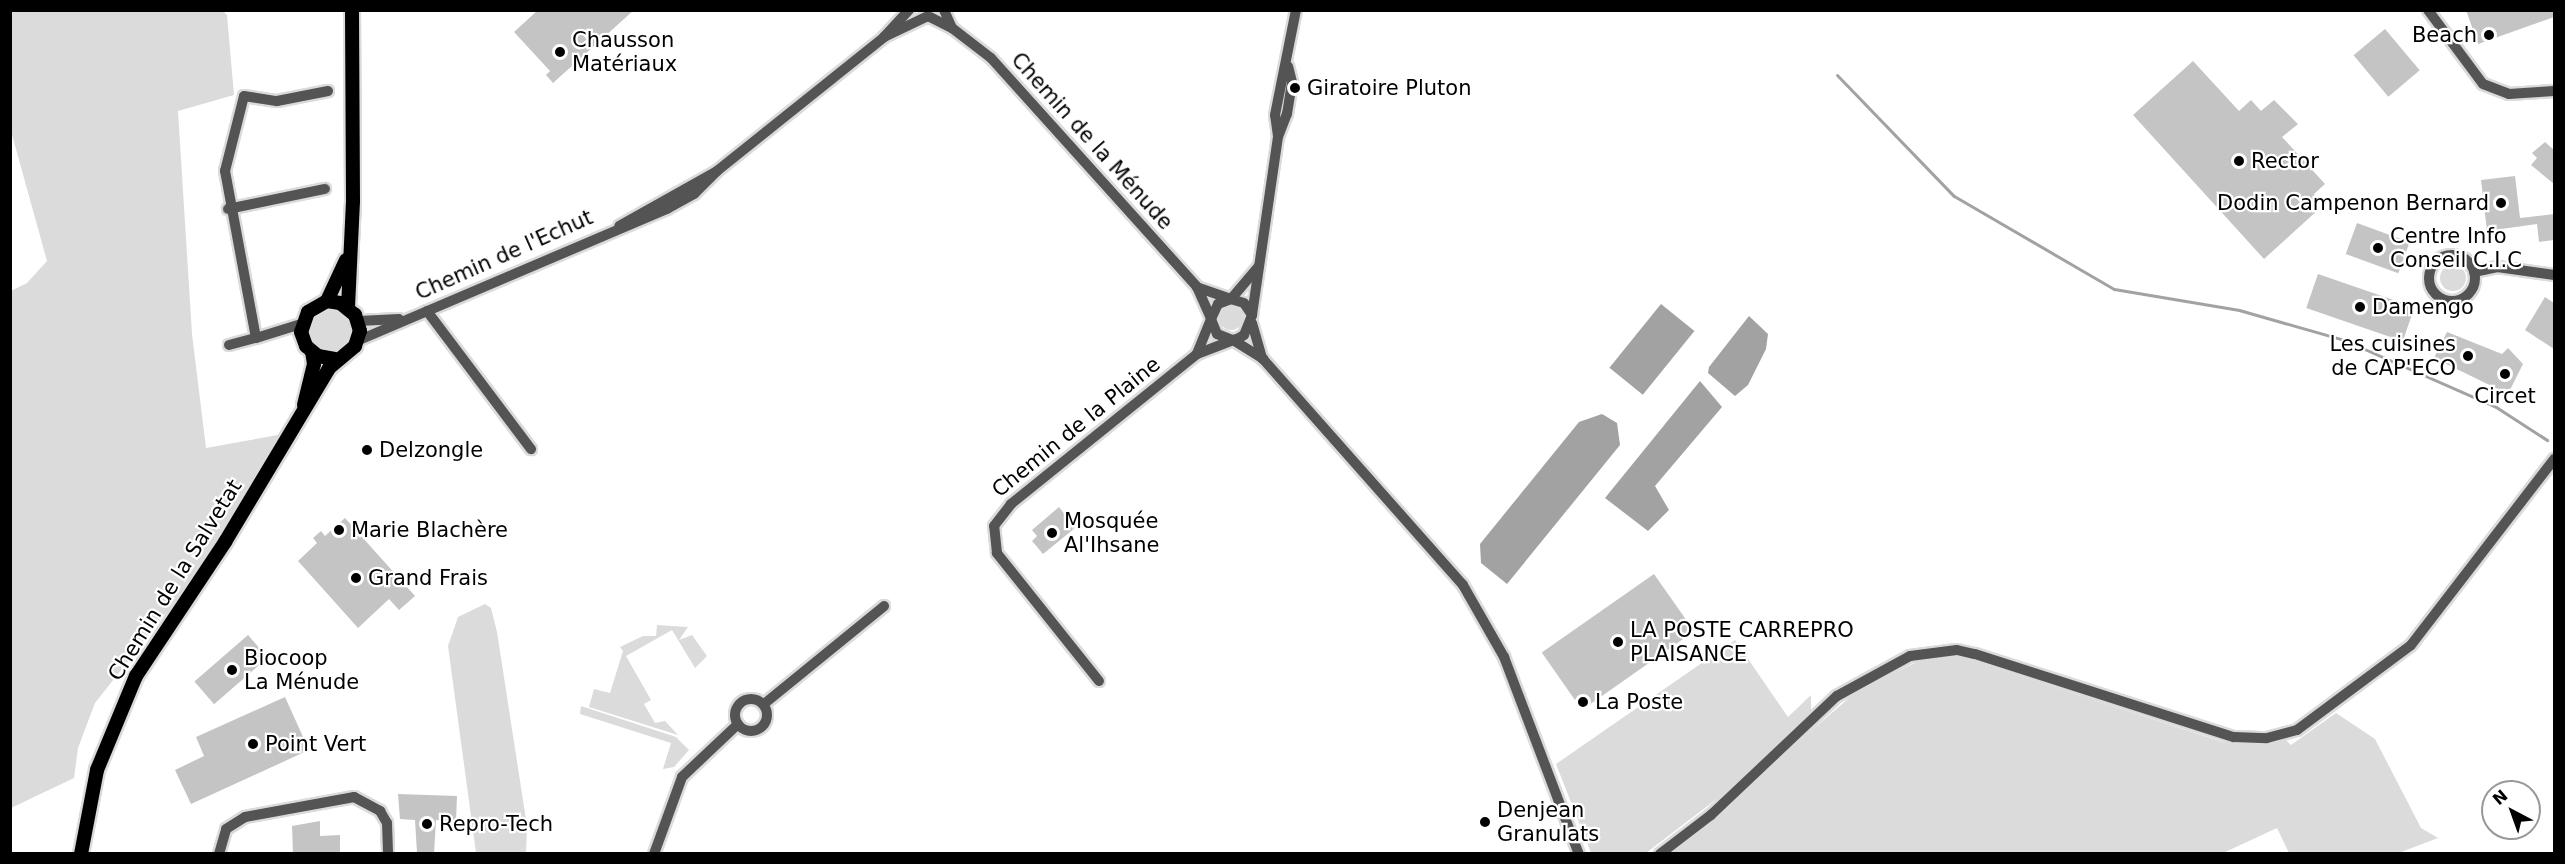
<!DOCTYPE html>
<html>
<head>
<meta charset="utf-8">
<style>
	body { margin:0 }
	#map { position:relative; width:2565px; height:864px; overflow:hidden; background:#fff; font-family:"DejaVu Sans",sans-serif }
	div>[style] { position:absolute }
	.green>* { inset:0; background:#dbdbdb }
	.round { border-radius:50% }
	.water>* { inset:0; background:#a2a2a2; transform-origin:0 0 }
	.stream>* { height:3px; margin:-1.5px; padding:0 1.5px; transform-origin:1.5px; border-radius:1.5px; background:#a2a2a2 }
	.building>* { inset:0; background:#c4c4c4; transform-origin:0 0 }
	.roads { filter:drop-shadow(2px 0 #dbdbdb) drop-shadow(-2px 0 #dbdbdb) drop-shadow(0 2px #dbdbdb) drop-shadow(0 -2px #dbdbdb) }
	.minor>* { height:10px; margin:-5px; padding:0 5px; transform-origin:5px; border-radius:5px; background:#545454 }
	.minor>.ring { margin:-5px; padding:0; box-sizing:content-box; background:none; border:10px solid #545454; border-radius:50% }
	.major>* { height:14px; margin:-7px; padding:0 7px; transform-origin:7px; border-radius:7px; background:#000 }
	.dots>* { width:16px; height:16px; translate:-50% -50%; box-sizing:border-box; border:3px solid #fff; border-radius:50% }
	span { translate:-50% -50%; white-space:nowrap; text-align:center; line-height:1.15; -webkit-text-stroke:4.5px #fff; paint-order:stroke }
	.poi-label { font-size:21px; color:#000 }
	.right { translate:-100% -50%; text-align:right }
	.left { translate:0 -50%; text-align:left }
	.street-label { font-size:21px; color:#000 }
	.frame { position:absolute; inset:0; border:12px solid #000; pointer-events:none }
	.north { position:absolute; left:2481px; top:780px; width:60px; height:60px; box-sizing:border-box; background:#fff; border:2px solid #999; border-radius:50%; rotate:319deg; font-size:16px; font-weight:700; line-height:24px; text-align:center; color:#000 }
	.north::after { content:''; display:block; margin:auto; width:21px; height:27px; background:#000; clip-path:polygon(50% 0,100% 100%,50% 72%,0 100%) }
</style>
</head>
<body>
<div id="map">
	<div class="green">
		<div style="clip-path:polygon(222px 10px,227px 15px,234px 95px,178px 111px,192px 334px,206px 448px,283px 434px,186px 588px,95px 703px,78px 748px,74px 778px,11px 808px,11px 291px,27px 283px,47px 261px,11px 131px,11px 11px)"></div>
		<div class="round" style="left:2440px;top:265px;width:26px;height:26px"></div>
		<div class="round" style="left:1219px;top:306px;width:24px;height:24px"></div>
		<div class="round" style="left:308px;top:307px;width:44px;height:44px"></div>
		<div style="clip-path:polygon(485px 604px,491px 608px,497px 632px,527px 826px,526px 853px,476px 853px,448px 646px,458px 617px)"></div>
		<div style="clip-path:polygon(657px 625px,688px 627px,679px 640px,692px 635px,707px 656px,695px 668px,672px 630px,626px 656px,651px 700px,644px 704px,655px 723px,665px 721px,678px 735px,589px 707px,594px 689px,610px 693px,623px 651px,620px 647px,643px 636px,656px 636px)"></div>
		<div style="clip-path:polygon(1735px 640px,1788px 717px,1811px 695px,1811px 711px,1735px 785px,1646px 853px,1591px 853px,1556px 764px)"></div>
		<div style="clip-path:polygon(1958px 656px,2223px 742px,2256px 745px,2286px 740px,2291px 745px,2336px 713px,2375px 739px,2421px 828px,2438px 838px,2396px 854px,2289px 853px,2277px 828px,2221px 854px,1669px 854px,1856px 692px,1925px 658px)"></div>
		<div style="clip-path:polygon(581px 706px,676px 737px,689px 750px,674px 767px,663px 769px,671px 743px,580px 714px)"></div>
	</div>
	<div class="water">
		<div style="left:1661px;top:304px;width:43px;height:82px;rotate:39deg"></div>
		<div style="clip-path:polygon(1749px 316px,1768px 334px,1766px 349px,1748px 385px,1735px 396px,1708px 373px,1709px 367px)"></div>
		<div style="clip-path:polygon(1700px 381px,1722px 407px,1655px 486px,1669px 510px,1648px 531px,1605px 498px)"></div>
		<div style="clip-path:polygon(1602px 414px,1617px 423px,1620px 445px,1507px 584px,1481px 563px,1480px 544px,1579px 422px)"></div>
	</div>
	<div class="stream">
		<div style="left:1837px;top:75px;width:168px;rotate:46deg"></div>
		<div style="left:1954px;top:196px;width:185px;rotate:30.2deg"></div>
		<div style="left:2114px;top:289px;width:127px;rotate:9.5deg"></div>
		<div style="left:2239px;top:310px;width:109px;rotate:15.9deg"></div>
		<div style="left:2344px;top:340px;width:166px;rotate:23.8deg"></div>
		<div style="left:2496px;top:407px;width:61px;rotate:32.9deg"></div>
	</div>
	<div class="building">
		<div style="clip-path:polygon(538px 10px,634px 10px,553px 83px,546px 75px,550px 71px,514px 32px)"></div>
		<div style="clip-path:polygon(2466px 10px,2554px 10px,2554px 17px,2478px 44px)"></div>
		<div style="left:2385px;top:29px;width:54px;height:41px;rotate:50deg"></div>
		<div style="clip-path:polygon(2193px 61px,2239px 111px,2251px 100px,2261px 111px,2274px 100px,2298px 124px,2282px 137px,2325px 184px,2314px 194px,2319px 209px,2264px 259px,2133px 115px)"></div>
		<div style="clip-path:polygon(2545px 142px,2554px 150px,2554px 184px,2531px 165px,2537px 158px,2532px 153px)"></div>
		<div style="clip-path:polygon(2515px 176px,2520px 218px,2554px 214px,2554px 240px,2539px 242px,2537px 224px,2487px 231px,2481px 180px)"></div>
		<div style="left:2357px;top:223px;width:56px;height:33px;rotate:20deg"></div>
		<div style="left:2318px;top:274px;width:102px;height:36px;rotate:19deg"></div>
		<div style="clip-path:polygon(2545px 297px,2554px 303px,2554px 349px,2525px 330px)"></div>
		<div style="clip-path:polygon(2447px 332px,2502px 354px,2508px 348px,2523px 364px,2508px 394px,2434px 358px)"></div>
		<div style="clip-path:polygon(1059px 507px,1075px 528px,1043px 554px,1032px 541px,1037px 536px,1032px 530px)"></div>
		<div style="clip-path:polygon(345px 518px,415px 596px,399px 610px,389px 599px,358px 628px,298px 561px,317px 543px,313px 538px,321px 531px,325px 536px)"></div>
		<div style="left:1654px;top:574px;width:70px;height:137px;rotate:55deg"></div>
		<div style="left:248px;top:635px;width:30px;height:71px;rotate:49deg"></div>
		<div style="clip-path:polygon(285px 697px,309px 750px,191px 804px,175px 770px,204px 756px,196px 737px)"></div>
		<div style="clip-path:polygon(398px 794px,457px 796px,456px 821px,436px 820px,434px 854px,417px 853px,415px 820px,400px 819px)"></div>
		<div style="clip-path:polygon(320px 821px,320px 836px,340px 835px,340px 854px,293px 854px,292px 826px)"></div>
	</div>
	<div class="roads">
		<div class="minor">
			<div style="left:909px;top:10px;width:37px;rotate:133deg"></div>
			<div style="left:884px;top:37px;width:47px;rotate:-25.5deg"></div>
			<div style="left:2428px;top:10px;width:92px;rotate:53.4deg"></div>
			<div style="left:2483px;top:84px;width:28px;rotate:21deg"></div>
			<div style="left:2509px;top:94px;width:45px;rotate:-3.8deg"></div>
			<div style="left:930px;top:17px;width:25px;rotate:27deg"></div>
			<div style="left:952px;top:28px;width:20px;rotate:-114deg"></div>
			<div style="left:952px;top:28px;width:49px;rotate:37.6deg"></div>
			<div style="left:991px;top:58px;width:308px;rotate:48deg"></div>
			<div style="left:1278px;top:136px;width:21px;rotate:-98deg"></div>
			<div style="left:1275px;top:115px;width:107px;rotate:-78.7deg"></div>
			<div style="left:717px;top:171px;width:214px;rotate:-38.7deg"></div>
			<div style="left:228px;top:209px;width:99px;rotate:-11.7deg"></div>
			<div class="ring" style="left:2429px;top:255px;width:36px;height:36px"></div>
			<div style="left:2474px;top:272px;width:24px;rotate:-12deg"></div>
			<div style="left:2497px;top:267px;width:58px;rotate:8deg"></div>
			<div style="left:1231px;top:299px;width:36px;rotate:-161deg"></div>
			<div style="left:1197px;top:287px;width:35px;rotate:66deg"></div>
			<div style="left:1211px;top:319px;width:38px;rotate:112deg"></div>
			<div style="left:1197px;top:354px;width:39px;rotate:-21deg"></div>
			<div style="left:1233px;top:340px;width:6px;rotate:-18deg"></div>
			<div style="left:1239px;top:338px;width:6px;rotate:-31deg"></div>
			<div style="left:1244px;top:335px;width:22px;rotate:-68deg"></div>
			<div style="left:1252px;top:315px;width:14px;rotate:-124deg"></div>
			<div style="left:1244px;top:303px;width:14px;rotate:-163deg"></div>
			<div style="left:1231px;top:299px;width:14px;rotate:159deg"></div>
			<div style="left:1218px;top:304px;width:17px;rotate:115deg"></div>
			<div style="left:1211px;top:319px;width:16px;rotate:68deg"></div>
			<div style="left:1217px;top:334px;width:17px;rotate:21deg"></div>
			<div style="left:1233px;top:340px;width:36px;rotate:32deg"></div>
			<div style="left:1263px;top:359px;width:302px;rotate:48.5deg"></div>
			<div style="left:1463px;top:585px;width:83px;rotate:60.3deg"></div>
			<div style="left:1504px;top:657px;width:211px;rotate:69.2deg"></div>
			<div style="left:1231px;top:299px;width:43px;rotate:-49.7deg"></div>
			<div style="left:427px;top:311px;width:173px;rotate:53deg"></div>
			<div style="left:1252px;top:315px;width:180px;rotate:-81.7deg"></div>
			<div style="left:1278px;top:137px;width:25px;rotate:-69deg"></div>
			<div style="left:1287px;top:114px;width:32px;rotate:-81deg"></div>
			<div style="left:1292px;top:82px;width:16px;rotate:-104deg"></div>
			<div style="left:359px;top:321px;width:40px;rotate:-2.9deg"></div>
			<div style="left:1252px;top:323px;width:37px;rotate:74deg"></div>
			<div style="left:301px;top:324px;width:47px;rotate:162.7deg"></div>
			<div style="left:256px;top:338px;width:170px;rotate:-100.5deg"></div>
			<div style="left:225px;top:171px;width:77px;rotate:-75.8deg"></div>
			<div style="left:244px;top:96px;width:33px;rotate:9deg"></div>
			<div style="left:277px;top:101px;width:52px;rotate:-11.1deg"></div>
			<div style="left:357px;top:341px;width:337px;rotate:-23.1deg"></div>
			<div style="left:667px;top:209px;width:31px;rotate:-29deg"></div>
			<div style="left:694px;top:194px;width:33px;rotate:-45deg"></div>
			<div style="left:717px;top:171px;width:112px;rotate:150.7deg"></div>
			<div style="left:229px;top:345px;width:28px;rotate:-15deg"></div>
			<div style="left:1099px;top:681px;width:164px;rotate:-128.6deg"></div>
			<div style="left:997px;top:553px;width:27px;rotate:-96deg"></div>
			<div style="left:994px;top:526px;width:28px;rotate:-52deg"></div>
			<div style="left:1011px;top:504px;width:239px;rotate:-38.9deg"></div>
			<div class="ring" style="left:735px;top:699px;width:22px;height:22px"></div>
			<div style="left:764px;top:704px;width:155px;rotate:-39.2deg"></div>
			<div style="left:219px;top:854px;width:26px;rotate:-74deg"></div>
			<div style="left:226px;top:829px;width:22px;rotate:-32deg"></div>
			<div style="left:245px;top:817px;width:111px;rotate:-10.4deg"></div>
			<div style="left:354px;top:797px;width:30px;rotate:28deg"></div>
			<div style="left:380px;top:811px;width:14px;rotate:60deg"></div>
			<div style="left:387px;top:823px;width:31px;rotate:88deg"></div>
			<div style="left:654px;top:854px;width:82px;rotate:-70deg"></div>
			<div style="left:682px;top:777px;width:77px;rotate:-43.4deg"></div>
			<div style="left:1660px;top:854px;width:64px;rotate:-37.4deg"></div>
			<div style="left:1711px;top:815px;width:173px;rotate:-43.4deg"></div>
			<div style="left:1837px;top:696px;width:83px;rotate:-28.7deg"></div>
			<div style="left:1910px;top:656px;width:47px;rotate:-7.3deg"></div>
			<div style="left:1957px;top:650px;width:18px;rotate:13deg"></div>
			<div style="left:1975px;top:654px;width:272px;rotate:17.8deg"></div>
			<div style="left:2234px;top:737px;width:33px;rotate:2deg"></div>
			<div style="left:2267px;top:738px;width:31px;rotate:-15deg"></div>
			<div style="left:2297px;top:730px;width:142px;rotate:-36.7deg"></div>
			<div style="left:2411px;top:645px;width:235px;rotate:-52.4deg"></div>
		</div>
		<div class="major">
			<div style="left:327px;top:301px;width:45px;rotate:-65.1deg"></div>
			<div style="left:348px;top:307px;width:106px;rotate:-87.3deg"></div>
			<div style="left:353px;top:201px;width:191px;rotate:-90.3deg"></div>
			<div style="left:304px;top:405px;width:42px;rotate:-76.3deg"></div>
			<div style="left:314px;top:364px;width:12px;rotate:-99deg"></div>
			<div style="left:81px;top:854px;width:86px;rotate:-79.2deg"></div>
			<div style="left:97px;top:770px;width:102px;rotate:-67.5deg"></div>
			<div style="left:136px;top:676px;width:161px;rotate:-56.4deg"></div>
			<div style="left:225px;top:542px;width:203px;rotate:-59.1deg"></div>
			<div style="left:329px;top:368px;width:34px;rotate:-40deg"></div>
			<div style="left:355px;top:346px;width:16px;rotate:-72deg"></div>
			<div style="left:360px;top:331px;width:17px;rotate:-107deg"></div>
			<div style="left:355px;top:315px;width:19px;rotate:-141deg"></div>
			<div style="left:340px;top:303px;width:13px;rotate:-171deg"></div>
			<div style="left:327px;top:301px;width:22px;rotate:150deg"></div>
			<div style="left:308px;top:312px;width:21px;rotate:109deg"></div>
			<div style="left:301px;top:332px;width:15px;rotate:70deg"></div>
			<div style="left:306px;top:346px;width:16px;rotate:40deg"></div>
			<div style="left:318px;top:356px;width:17px;rotate:10deg"></div>
		</div>
	</div>
	<div class="dots">
		<div style="left:2489px;top:35px;background:#000"></div>
		<div style="left:560px;top:52px;background:#000"></div>
		<div style="left:1295px;top:88px;background:#000"></div>
		<div style="left:2239px;top:161px;background:#000"></div>
		<div style="left:2501px;top:203px;background:#000"></div>
		<div style="left:2378px;top:248px;background:#000"></div>
		<div style="left:2360px;top:307px;background:#000"></div>
		<div style="left:2468px;top:356px;background:#000"></div>
		<div style="left:2505px;top:374px;background:#000"></div>
		<div style="left:367px;top:450px;background:#000"></div>
		<div style="left:339px;top:530px;background:#000"></div>
		<div style="left:1052px;top:533px;background:#000"></div>
		<div style="left:356px;top:578px;background:#000"></div>
		<div style="left:1618px;top:642px;background:#000"></div>
		<div style="left:232px;top:670px;background:#000"></div>
		<div style="left:1583px;top:702px;background:#000"></div>
		<div style="left:253px;top:744px;background:#000"></div>
		<div style="left:1485px;top:822px;background:#000"></div>
		<div style="left:427px;top:824px;background:#000"></div>
	</div>
	<div class="poi-label">
		<span class="right" style="left:2477px;top:35px">Beach</span>
		<span class="left" style="left:572px;top:52px">Chausson<br>Matériaux</span>
		<span class="left" style="left:1307px;top:88px">Giratoire Pluton</span>
		<span class="left" style="left:2251px;top:161px">Rector</span>
		<span class="right" style="left:2489px;top:203px">Dodin Campenon Bernard</span>
		<span class="left" style="left:2390px;top:248px">Centre Info<br>Conseil C.I.C</span>
		<span class="left" style="left:2372px;top:307px">Damengo</span>
		<span class="right" style="left:2456px;top:356px">Les cuisines<br>de CAP'ECO</span>
		<span style="left:2505px;top:396px">Circet</span>
		<span class="left" style="left:379px;top:450px">Delzongle</span>
		<span class="left" style="left:1064px;top:533px">Mosquée<br>Al'Ihsane</span>
		<span class="left" style="left:351px;top:530px">Marie Blachère</span>
		<span class="left" style="left:368px;top:578px">Grand Frais</span>
		<span class="left" style="left:1630px;top:642px">LA POSTE CARREPRO<br>PLAISANCE</span>
		<span class="left" style="left:244px;top:670px">Biocoop<br>La Ménude</span>
		<span class="left" style="left:1595px;top:702px">La Poste</span>
		<span class="left" style="left:265px;top:744px">Point Vert</span>
		<span class="left" style="left:1497px;top:822px">Denjean<br>Granulats</span>
		<span class="left" style="left:439px;top:824px">Repro-Tech</span>
	</div>
	<div class="street-label">
		<span style="left:1092px;top:141px;rotate:48deg">Chemin de la Ménude</span>
		<span style="left:504px;top:255px;rotate:-24deg">Chemin de l'Echut</span>
		<span style="left:1076px;top:427px;rotate:-39deg">Chemin de la Plaine</span>
		<span style="left:175px;top:580px;rotate:-58deg">Chemin de la Salvetat</span>
	</div>
	<div class="frame"></div>
	<div class="north">N</div>
</div>
</body>
</html>
